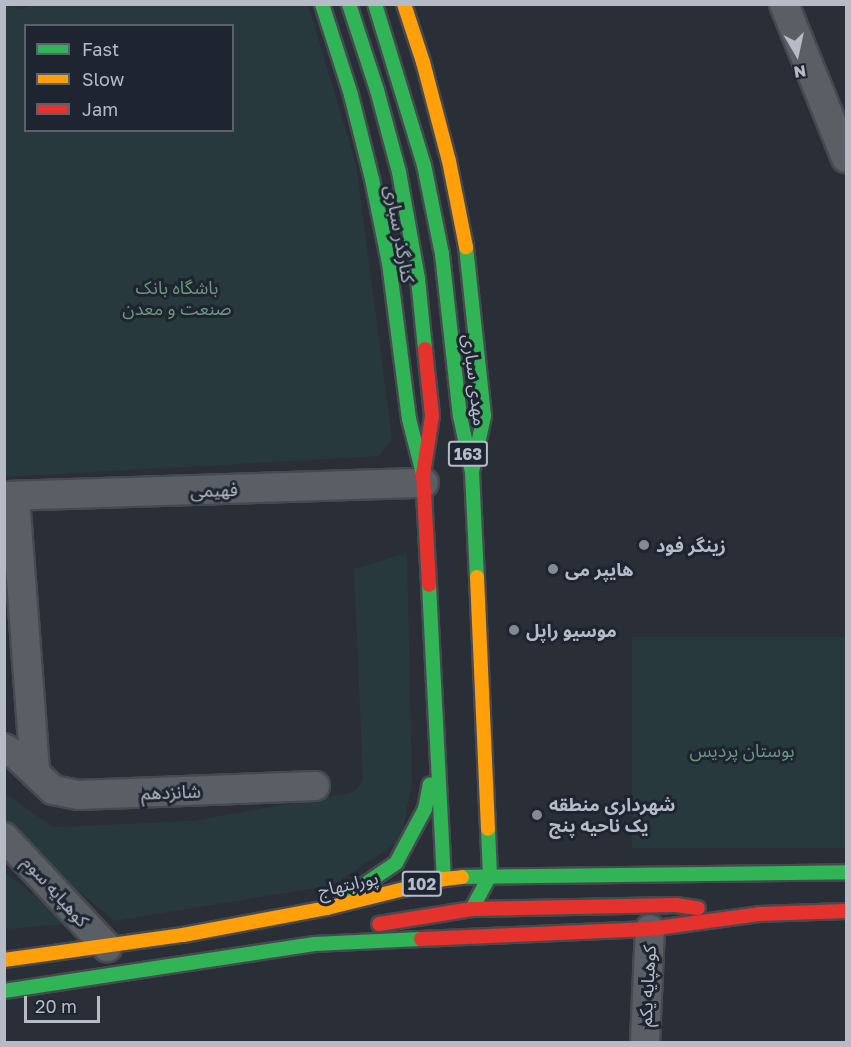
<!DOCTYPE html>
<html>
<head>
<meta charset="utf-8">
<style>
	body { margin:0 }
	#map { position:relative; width:851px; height:1047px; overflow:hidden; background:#2a2f37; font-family:"Golos Text","Noto Sans Arabic",sans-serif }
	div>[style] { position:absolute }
	.green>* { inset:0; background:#27393c; transform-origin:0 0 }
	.roads { filter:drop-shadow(2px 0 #464a50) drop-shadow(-2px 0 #464a50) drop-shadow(0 2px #464a50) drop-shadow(0 -2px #464a50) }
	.street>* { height:28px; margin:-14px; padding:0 14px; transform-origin:14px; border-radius:14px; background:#5a5e65 }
	.fast>* { height:14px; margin:-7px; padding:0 7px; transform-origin:7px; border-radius:7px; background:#30b455 }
	.slow>* { height:14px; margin:-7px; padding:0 7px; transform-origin:7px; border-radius:7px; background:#ff9f0a }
	.jam>* { height:14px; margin:-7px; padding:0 7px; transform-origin:7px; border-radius:7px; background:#e5322d }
	.dots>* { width:16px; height:16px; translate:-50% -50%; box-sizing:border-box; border:3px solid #1e2531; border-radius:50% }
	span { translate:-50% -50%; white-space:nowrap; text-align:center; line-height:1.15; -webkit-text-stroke:6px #1e2531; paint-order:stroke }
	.shield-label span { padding:2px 4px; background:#1e2531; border:2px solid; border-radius:4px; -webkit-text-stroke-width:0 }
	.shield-label { font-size:16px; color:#b5bbc7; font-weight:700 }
	.street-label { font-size:18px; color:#b5bbc7 }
	.park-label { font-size:18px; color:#6d9778 }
	.poi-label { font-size:18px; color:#b5bbc7; font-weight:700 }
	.left { translate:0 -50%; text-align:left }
	.frame { position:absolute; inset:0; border:6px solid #b5bbc7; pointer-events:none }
	.legend { position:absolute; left:24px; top:24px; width:210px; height:108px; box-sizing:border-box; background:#1e2531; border:2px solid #5a616d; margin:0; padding:8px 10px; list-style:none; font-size:18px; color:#b5bbc7 }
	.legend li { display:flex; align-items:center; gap:12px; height:30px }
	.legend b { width:30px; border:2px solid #5a616d }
	.north { position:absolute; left:767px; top:24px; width:60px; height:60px; -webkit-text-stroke:4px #1e2531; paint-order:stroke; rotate:171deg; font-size:16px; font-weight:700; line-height:24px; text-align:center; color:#b5bbc7 }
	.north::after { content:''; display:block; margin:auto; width:21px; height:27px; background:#b5bbc7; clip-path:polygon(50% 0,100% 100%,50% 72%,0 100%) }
	.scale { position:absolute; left:24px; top:996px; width:76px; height:27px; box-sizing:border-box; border:3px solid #b5bbc7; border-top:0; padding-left:8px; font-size:18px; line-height:21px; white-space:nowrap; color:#b5bbc7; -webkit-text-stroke:4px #1e2531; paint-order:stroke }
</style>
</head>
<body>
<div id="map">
	<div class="green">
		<div style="clip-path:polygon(evenodd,39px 4px,308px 5px,356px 164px,392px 439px,379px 456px,5px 477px,5px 5px,13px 5px,20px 9px,39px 4px,26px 26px,232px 26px,232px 130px,26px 130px,26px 26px)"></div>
		<div style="clip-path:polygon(407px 553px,412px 781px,401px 840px,333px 885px,115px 921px,5px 831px,4px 793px,53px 827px,193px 821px,354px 792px,363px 780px,354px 569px)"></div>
		<div style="left:846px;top:637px;width:211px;height:214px;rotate:90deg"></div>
		<div style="clip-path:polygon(5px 872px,69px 924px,5px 929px)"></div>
	</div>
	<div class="roads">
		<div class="street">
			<div style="left:784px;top:4px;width:166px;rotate:68.1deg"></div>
			<div style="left:4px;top:496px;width:420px;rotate:-1.8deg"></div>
			<div style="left:15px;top:498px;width:276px;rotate:85.8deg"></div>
			<div style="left:4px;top:748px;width:14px;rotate:30deg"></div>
			<div style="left:16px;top:755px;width:51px;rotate:43.4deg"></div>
			<div style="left:53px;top:790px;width:26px;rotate:11deg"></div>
			<div style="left:79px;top:795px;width:236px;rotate:-2.2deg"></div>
			<div style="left:4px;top:837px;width:151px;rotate:46.9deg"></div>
			<div style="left:645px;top:1042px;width:113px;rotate:-87.5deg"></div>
		</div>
		<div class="fast">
			<div style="left:322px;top:4px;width:96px;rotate:72.3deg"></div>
			<div style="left:351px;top:95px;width:87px;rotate:76deg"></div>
			<div style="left:372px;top:179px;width:86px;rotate:78.6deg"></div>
			<div style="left:389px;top:263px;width:157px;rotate:82.7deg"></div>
			<div style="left:409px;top:419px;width:57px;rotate:75.7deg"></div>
			<div style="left:349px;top:4px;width:90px;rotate:72deg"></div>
			<div style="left:377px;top:90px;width:85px;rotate:75deg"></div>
			<div style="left:399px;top:172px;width:109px;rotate:79.9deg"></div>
			<div style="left:418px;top:279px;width:70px;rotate:84.3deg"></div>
			<div style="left:375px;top:4px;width:168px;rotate:73.1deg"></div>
			<div style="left:424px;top:165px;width:91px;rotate:78.6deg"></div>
			<div style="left:442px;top:254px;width:163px;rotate:83.7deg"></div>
			<div style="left:460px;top:416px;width:57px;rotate:77.9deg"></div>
			<div style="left:472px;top:472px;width:105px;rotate:87.3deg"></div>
			<div style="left:466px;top:247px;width:170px;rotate:83.9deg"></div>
			<div style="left:484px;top:416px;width:57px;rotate:102.1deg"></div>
			<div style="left:429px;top:585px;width:294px;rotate:87.1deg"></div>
			<div style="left:462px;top:877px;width:384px;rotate:-0.7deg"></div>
			<div style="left:349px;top:895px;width:57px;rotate:-34.2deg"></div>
			<div style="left:396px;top:863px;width:61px;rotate:-61.8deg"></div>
			<div style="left:425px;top:809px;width:25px;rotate:-79deg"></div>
			<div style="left:472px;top:909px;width:38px;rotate:-62deg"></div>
			<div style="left:490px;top:875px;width:46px;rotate:-92.5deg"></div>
			<div style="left:4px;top:991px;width:314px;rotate:-8.6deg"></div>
			<div style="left:314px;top:944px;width:107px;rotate:-2.7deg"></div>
		</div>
		<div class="slow">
			<div style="left:404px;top:4px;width:61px;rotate:71.9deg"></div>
			<div style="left:423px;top:62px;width:102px;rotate:75.3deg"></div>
			<div style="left:449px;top:161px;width:88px;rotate:78.8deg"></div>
			<div style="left:477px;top:577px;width:252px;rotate:87.5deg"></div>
			<div style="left:4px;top:960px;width:181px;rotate:-8deg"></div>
			<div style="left:183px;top:935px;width:147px;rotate:-10.6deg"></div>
			<div style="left:327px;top:908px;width:121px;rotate:-13.9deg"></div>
			<div style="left:444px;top:879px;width:18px;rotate:-6deg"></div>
		</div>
		<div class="jam">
			<div style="left:425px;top:349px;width:67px;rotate:84deg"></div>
			<div style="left:432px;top:416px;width:59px;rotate:98.8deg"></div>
			<div style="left:423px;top:474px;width:111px;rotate:86.9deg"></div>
			<div style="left:379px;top:924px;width:94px;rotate:-9.2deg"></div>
			<div style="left:472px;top:909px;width:204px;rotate:-1.1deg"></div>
			<div style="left:676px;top:905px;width:22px;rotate:8deg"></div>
			<div style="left:421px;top:939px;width:229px;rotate:-2.5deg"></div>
			<div style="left:650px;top:929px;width:110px;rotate:-7.8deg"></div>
			<div style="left:759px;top:914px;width:87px;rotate:-2deg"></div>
		</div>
	</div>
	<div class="dots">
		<div style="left:644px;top:545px;background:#848a95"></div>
		<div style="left:553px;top:569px;background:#848a95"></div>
		<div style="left:514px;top:630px;background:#848a95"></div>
		<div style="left:537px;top:815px;background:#848a95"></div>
	</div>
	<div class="shield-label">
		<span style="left:468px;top:454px">163</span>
		<span style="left:422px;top:884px">102</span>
	</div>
	<div class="street-label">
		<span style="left:400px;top:234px;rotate:80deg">کنارگذر سباری</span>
		<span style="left:475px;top:380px;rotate:83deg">مهدی سباری</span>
		<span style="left:214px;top:490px;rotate:-2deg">فهیمی</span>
		<span style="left:171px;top:792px;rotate:-2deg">شانزدهم</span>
		<span style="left:348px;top:884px;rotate:-13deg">پورابتهاج</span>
		<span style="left:56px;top:891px;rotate:48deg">کوهپایه سوم</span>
		<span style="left:647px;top:986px;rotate:-87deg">کوهپایه یکم</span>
	</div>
	<div class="park-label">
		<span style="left:177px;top:298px">باشگاه بانک<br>صنعت و معدن</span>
		<span style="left:742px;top:750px">بوستان پردیس</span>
	</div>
	<div class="poi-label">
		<span class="left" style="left:656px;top:545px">زینگر فود</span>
		<span class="left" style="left:565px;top:569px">هایپر می</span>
		<span class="left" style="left:526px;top:630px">موسیو راپل</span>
		<span class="left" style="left:549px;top:815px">شهرداری منطقه<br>یک ناحیه پنج</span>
	</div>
	<div class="frame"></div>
	<ul class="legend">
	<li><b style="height:8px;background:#30b455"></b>Fast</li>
	<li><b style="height:8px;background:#ff9f0a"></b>Slow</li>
	<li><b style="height:8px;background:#e5322d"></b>Jam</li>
	</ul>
	<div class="north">N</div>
	<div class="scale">20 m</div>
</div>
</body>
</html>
